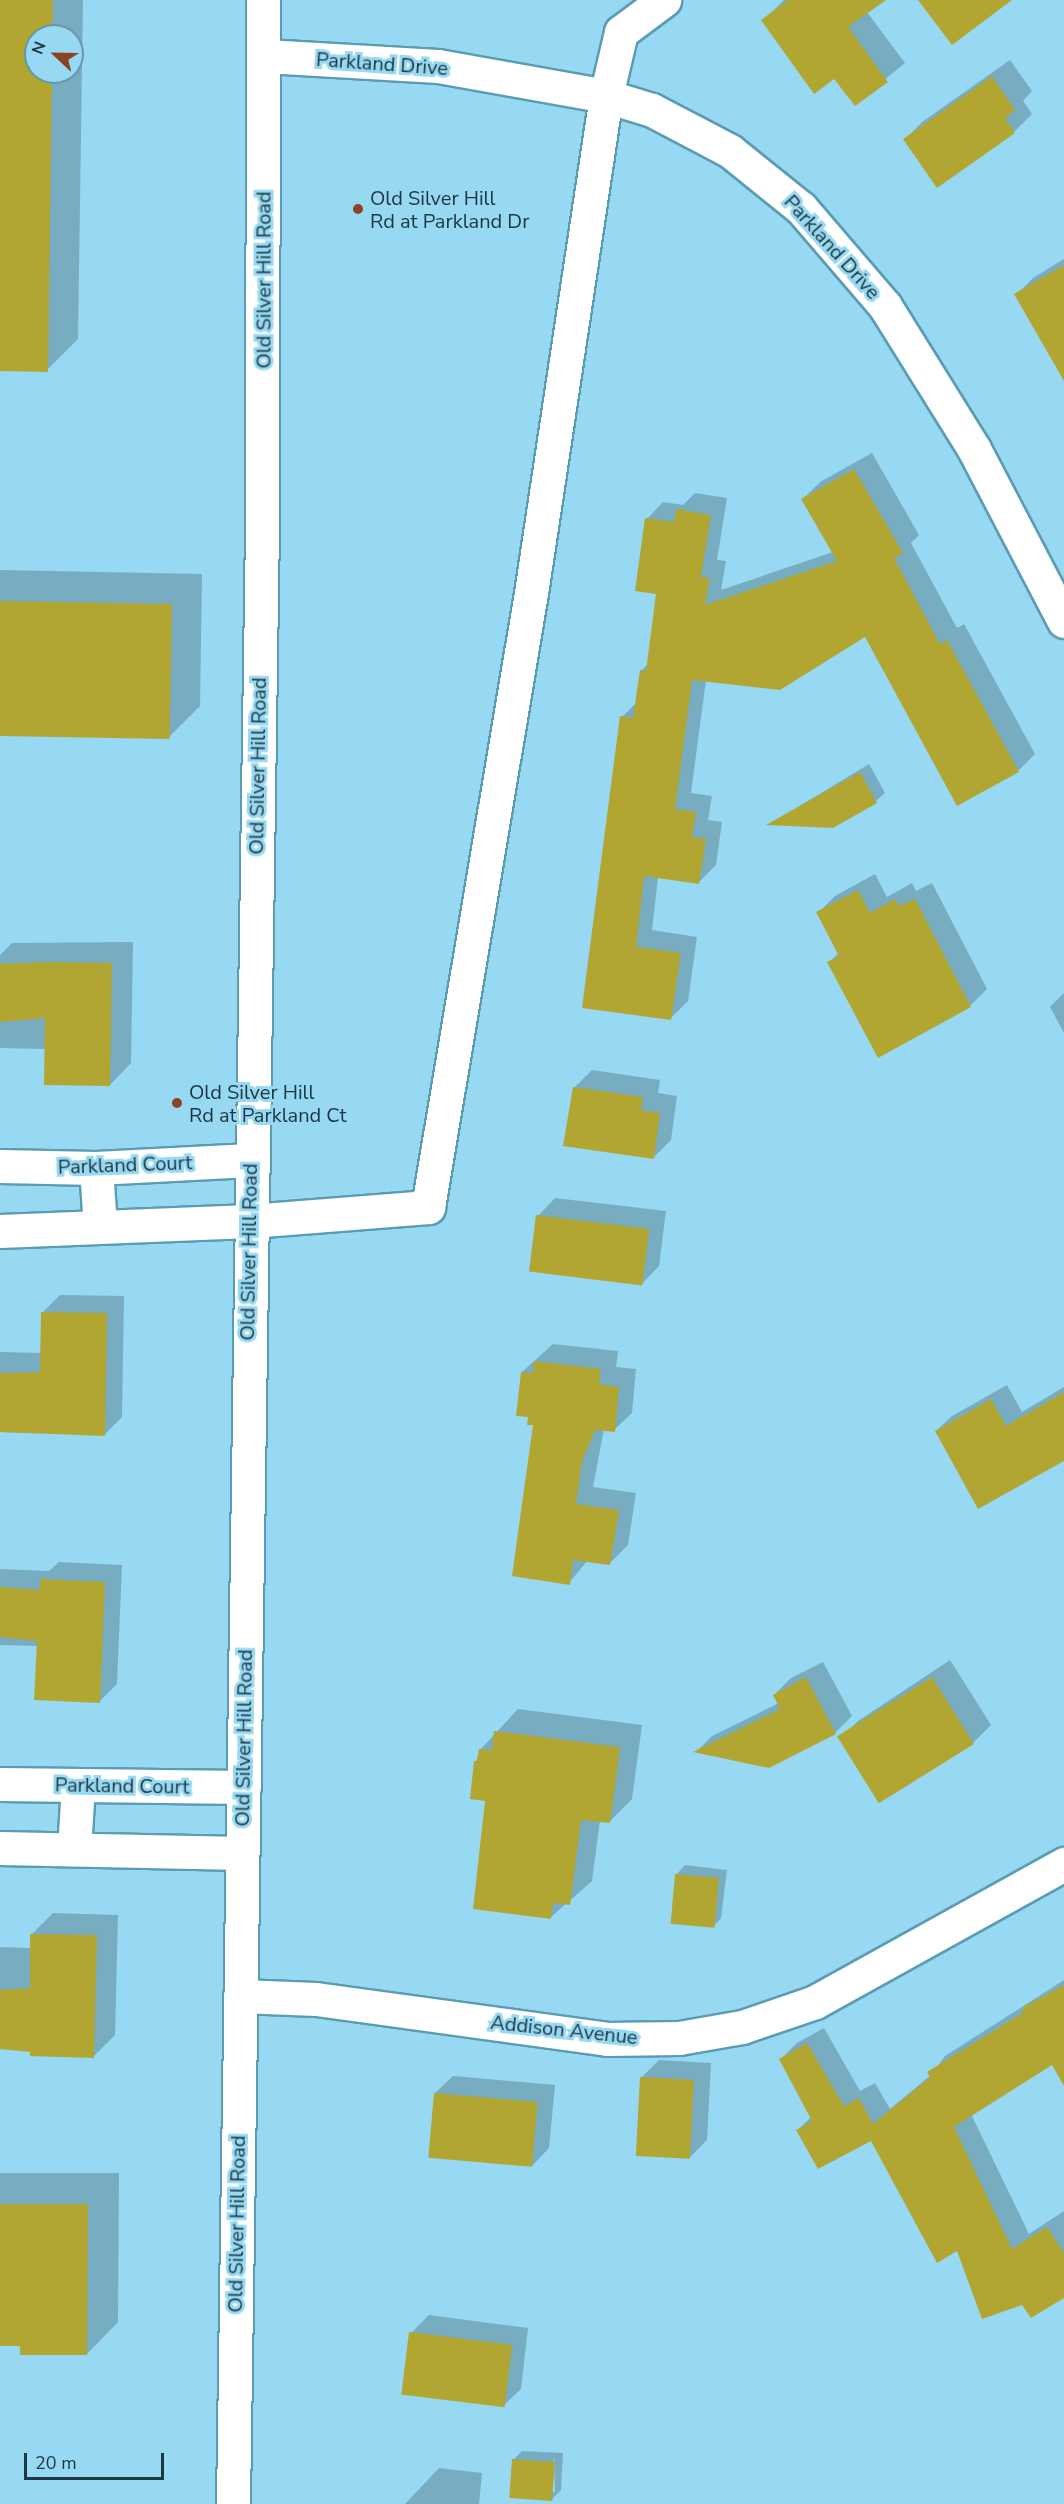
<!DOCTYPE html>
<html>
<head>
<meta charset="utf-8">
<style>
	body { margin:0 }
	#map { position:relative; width:1064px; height:2504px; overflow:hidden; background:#97d8f2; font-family:"Nunito Sans",sans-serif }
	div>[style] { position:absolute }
	.shadow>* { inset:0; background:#0003 }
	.building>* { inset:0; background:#b1a632; transform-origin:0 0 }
	.roads { filter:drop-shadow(2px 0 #5b9cb3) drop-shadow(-2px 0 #5b9cb3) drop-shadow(0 2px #5b9cb3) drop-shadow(0 -2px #5b9cb3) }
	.minor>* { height:33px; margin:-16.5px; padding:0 16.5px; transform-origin:16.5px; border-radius:16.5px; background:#fff }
	.dots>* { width:16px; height:16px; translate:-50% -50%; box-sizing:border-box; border:3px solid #97d8f2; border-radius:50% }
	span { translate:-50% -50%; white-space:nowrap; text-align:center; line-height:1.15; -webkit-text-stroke:6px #97d8f2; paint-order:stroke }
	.street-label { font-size:20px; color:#1c3741 }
	.poi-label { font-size:20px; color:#1c3741 }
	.left { translate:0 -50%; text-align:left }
	.north { position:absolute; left:24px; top:24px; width:60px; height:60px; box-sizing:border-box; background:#97d8f2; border:2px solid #6698ab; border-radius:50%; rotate:292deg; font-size:16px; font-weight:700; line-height:24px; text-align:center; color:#1c3741 }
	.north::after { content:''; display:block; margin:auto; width:21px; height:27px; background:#8b4322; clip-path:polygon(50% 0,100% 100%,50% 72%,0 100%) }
	.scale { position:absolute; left:24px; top:2453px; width:140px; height:27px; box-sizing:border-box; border:3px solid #1c3741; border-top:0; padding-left:8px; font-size:18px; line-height:21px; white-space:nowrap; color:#1c3741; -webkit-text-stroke:4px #97d8f2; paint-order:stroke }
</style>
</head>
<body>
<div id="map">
	<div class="shadow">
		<div style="clip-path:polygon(evenodd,0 0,83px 0,78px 339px,47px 370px,0 370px,0 0,36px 36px,72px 36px,72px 72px,36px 72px,36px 36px)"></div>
		<div style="clip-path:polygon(784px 0,883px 0,867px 12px,905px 63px,855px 104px,835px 77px,763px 21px)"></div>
		<div style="clip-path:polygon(1010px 60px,1032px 91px,1023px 101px,1032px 114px,1015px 131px,937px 186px,905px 140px,922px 122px)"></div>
		<div style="clip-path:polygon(1064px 259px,1064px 380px,1016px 295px,1033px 278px)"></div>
		<div style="clip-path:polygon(872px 453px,919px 535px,911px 543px,957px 628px,964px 624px,1035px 754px,1018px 771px,865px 634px,706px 680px,691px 793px,712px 796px,708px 820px,722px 822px,716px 865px,699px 882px,658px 877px,652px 930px,697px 937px,688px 1001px,671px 1018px,584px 1007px,622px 717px,637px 702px,641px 671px,649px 663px,658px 593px,647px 519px,663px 502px,683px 505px,695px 493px,727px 498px,717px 560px,726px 561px,721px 590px,833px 552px,803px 499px,820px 482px)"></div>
		<div style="clip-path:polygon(0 570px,202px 574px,200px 706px,168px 738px,0 734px)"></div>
		<div style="clip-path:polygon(869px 764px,885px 793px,876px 801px,833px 827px,770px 824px)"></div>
		<div style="clip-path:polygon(875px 874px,887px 897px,912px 883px,916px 891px,932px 883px,987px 989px,970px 1006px,829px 963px,839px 952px,818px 913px,835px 896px)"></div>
		<div style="clip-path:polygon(133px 942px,131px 1063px,110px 1085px,46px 1049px,0 1048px,0 955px,12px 943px)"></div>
		<div style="clip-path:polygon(1064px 993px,1064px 1033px,1050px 1007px)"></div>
		<div style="clip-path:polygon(592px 1070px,660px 1080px,658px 1093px,677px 1096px,671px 1140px,653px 1158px,574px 1088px)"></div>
		<div style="clip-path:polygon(555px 1198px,666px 1211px,659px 1266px,642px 1284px,538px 1216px)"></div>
		<div style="clip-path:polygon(60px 1295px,124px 1296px,122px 1417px,104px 1435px,0 1432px,0 1352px,42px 1353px,42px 1313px)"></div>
		<div style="clip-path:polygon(553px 1344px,618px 1351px,616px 1367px,636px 1369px,632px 1413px,614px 1430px,604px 1429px,593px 1487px,636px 1493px,628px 1545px,610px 1563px,588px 1560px,569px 1583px,522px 1372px)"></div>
		<div style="clip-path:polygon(1007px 1385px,1022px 1412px,1064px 1387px,1064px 1441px,936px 1431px,952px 1416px)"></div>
		<div style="clip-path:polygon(59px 1562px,122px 1565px,117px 1684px,99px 1702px,38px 1646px,0 1645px,0 1569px,49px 1571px)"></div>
		<div style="clip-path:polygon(950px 1660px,991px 1725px,973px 1743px,840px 1739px,858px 1721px)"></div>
		<div style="clip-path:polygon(823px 1662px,852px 1716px,835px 1733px,697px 1751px,712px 1736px,779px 1703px,774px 1695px,791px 1678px)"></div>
		<div style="clip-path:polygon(518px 1709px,642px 1725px,632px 1799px,610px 1821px,600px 1820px,592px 1881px,551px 1917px,486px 1800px,476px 1762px,480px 1750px)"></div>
		<div style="clip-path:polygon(685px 1865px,727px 1870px,721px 1918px,713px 1927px,677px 1874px)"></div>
		<div style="clip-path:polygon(53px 1913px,118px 1915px,115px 2035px,94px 2056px,0 2048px,0 1947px,32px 1948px,32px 1934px)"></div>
		<div style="clip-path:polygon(1064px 1980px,1064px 2072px,1053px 2063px,971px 2114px,1029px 2234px,1064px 2211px,1064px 2284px,957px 2249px,871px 2139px,798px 2130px,812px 2116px,781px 2059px,797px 2043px,824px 2028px,860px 2091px,875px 2083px,890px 2109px,931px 2075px,945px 2056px)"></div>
		<div style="clip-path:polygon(659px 2060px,711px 2063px,707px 2140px,689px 2158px,641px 2078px)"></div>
		<div style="clip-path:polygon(453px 2076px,555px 2085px,549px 2148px,532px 2166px,435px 2093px)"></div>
		<div style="clip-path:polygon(0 2173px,119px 2173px,118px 2322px,87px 2354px,0 2344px)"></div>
		<div style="clip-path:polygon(429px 2315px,528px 2328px,521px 2389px,503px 2406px,411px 2333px)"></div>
		<div style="clip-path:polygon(evenodd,522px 2451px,563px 2453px,561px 2490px,552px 2499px,513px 2460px,522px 2451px,554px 2454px,555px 2492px,552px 2492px,554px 2454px)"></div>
		<div style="clip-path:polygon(439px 2468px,482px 2473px,479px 2504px,405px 2504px)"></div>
	</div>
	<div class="building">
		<div style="clip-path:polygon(0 0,53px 0,52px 36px,36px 36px,36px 72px,52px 72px,48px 372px,0 371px)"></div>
		<div style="clip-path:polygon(788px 0,886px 0,848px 27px,888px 82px,855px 106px,834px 79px,814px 94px,761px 20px)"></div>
		<div style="clip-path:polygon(918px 0,1012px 0,952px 45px)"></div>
		<div style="clip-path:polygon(992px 76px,1015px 110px,1005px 118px,1015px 133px,937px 188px,903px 139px)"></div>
		<div style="clip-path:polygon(1064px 265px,1064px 381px,1014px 294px)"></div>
		<div style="clip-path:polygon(854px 469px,903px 553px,894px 558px,940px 644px,947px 640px,1019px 772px,957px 806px,865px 637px,780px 690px,692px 680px,675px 809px,696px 812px,692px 837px,706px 839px,699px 884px,644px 876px,636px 947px,681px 953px,671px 1020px,582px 1008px,620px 716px,633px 718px,640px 670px,646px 671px,656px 594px,635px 591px,645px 518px,674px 522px,676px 509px,711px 515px,701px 577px,710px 578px,705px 605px,837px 561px,801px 499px)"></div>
		<div style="left:0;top:601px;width:172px;height:135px;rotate:1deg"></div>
		<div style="clip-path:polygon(860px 772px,877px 803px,833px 828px,766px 825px)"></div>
		<div style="clip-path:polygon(858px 890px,870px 913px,895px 899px,899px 906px,915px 899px,971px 1007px,878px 1058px,827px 962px,839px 956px,816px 912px)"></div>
		<div style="clip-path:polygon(46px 962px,112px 963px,110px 1086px,44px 1085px,45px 1018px,0 1022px,0 964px)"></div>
		<div style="clip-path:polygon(573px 1087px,643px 1097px,641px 1110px,660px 1113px,654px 1159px,563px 1146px)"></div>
		<div style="left:536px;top:1215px;width:114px;height:57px;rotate:7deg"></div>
		<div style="clip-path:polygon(41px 1312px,107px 1313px,105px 1436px,0 1432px,0 1373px,40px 1372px)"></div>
		<div style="clip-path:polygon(534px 1361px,601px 1369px,599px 1384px,619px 1387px,615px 1432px,595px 1430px,582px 1461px,576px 1504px,619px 1510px,610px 1565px,573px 1560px,570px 1585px,512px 1576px,533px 1425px,527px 1425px,528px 1417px,516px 1416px,521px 1372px,533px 1373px)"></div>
		<div style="clip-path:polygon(1064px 1392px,1064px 1461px,978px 1509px,935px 1431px,991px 1399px,1006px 1426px)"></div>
		<div style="clip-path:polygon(40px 1579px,105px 1582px,100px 1703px,34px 1700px,37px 1641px,0 1637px,0 1587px,39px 1590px)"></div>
		<div style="clip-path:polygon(806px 1677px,836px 1734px,769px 1768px,693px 1752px,780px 1709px,773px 1695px)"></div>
		<div style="left:932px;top:1677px;width:79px;height:112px;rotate:58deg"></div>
		<div style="clip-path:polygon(494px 1731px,620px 1747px,610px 1823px,581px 1820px,570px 1905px,553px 1903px,551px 1919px,473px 1909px,485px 1801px,470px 1799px,474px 1761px,477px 1761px,479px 1749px,492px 1750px)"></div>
		<div style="left:675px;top:1874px;width:44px;height:50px;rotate:5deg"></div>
		<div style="clip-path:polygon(30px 1934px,97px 1935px,94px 2058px,30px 2056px,30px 2052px,0 2049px,0 1990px,30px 1988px)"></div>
		<div style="clip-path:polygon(1064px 1985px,1064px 2086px,1052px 2065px,954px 2127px,1012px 2249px,1047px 2227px,1064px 2253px,1064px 2298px,1031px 2318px,1022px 2305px,982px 2319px,957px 2251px,937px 2263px,871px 2141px,818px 2169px,796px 2130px,812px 2121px,779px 2059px,807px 2043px,844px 2106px,859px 2098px,873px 2124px,930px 2077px,927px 2072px,1024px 2012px,1022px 2008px)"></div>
		<div style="left:640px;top:2077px;width:54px;height:79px;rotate:3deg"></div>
		<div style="left:434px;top:2093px;width:104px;height:65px;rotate:5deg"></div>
		<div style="clip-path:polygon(0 2204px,88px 2204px,87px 2355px,20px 2355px,20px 2346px,0 2346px)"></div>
		<div style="left:409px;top:2332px;width:104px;height:63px;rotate:7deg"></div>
		<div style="left:512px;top:2459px;width:43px;height:39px;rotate:4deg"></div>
	</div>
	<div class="roads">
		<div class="minor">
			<div style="left:265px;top:56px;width:173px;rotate:3.3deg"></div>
			<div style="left:438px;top:66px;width:171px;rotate:10.1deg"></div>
			<div style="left:606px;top:96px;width:48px;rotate:16.9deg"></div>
			<div style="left:652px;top:110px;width:88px;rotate:27.7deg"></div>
			<div style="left:730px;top:151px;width:91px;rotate:38.8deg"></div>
			<div style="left:801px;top:208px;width:129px;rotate:49.4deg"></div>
			<div style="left:885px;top:306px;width:168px;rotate:58.1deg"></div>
			<div style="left:974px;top:449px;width:194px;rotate:62.4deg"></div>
			<div style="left:0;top:1166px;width:96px;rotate:1.2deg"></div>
			<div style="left:96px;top:1168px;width:154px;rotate:-3deg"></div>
			<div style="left:96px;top:1168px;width:59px;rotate:86.1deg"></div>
			<div style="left:0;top:1231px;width:250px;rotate:-2.3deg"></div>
			<div style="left:250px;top:1221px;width:179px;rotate:-4.5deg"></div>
			<div style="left:428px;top:1207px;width:623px;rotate:-80.48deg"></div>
			<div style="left:531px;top:593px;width:503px;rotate:-81.42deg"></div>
			<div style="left:606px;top:96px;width:66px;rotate:-76.8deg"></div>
			<div style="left:621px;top:32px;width:54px;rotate:-36.7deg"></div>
			<div style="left:0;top:1784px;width:244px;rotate:0.7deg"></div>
			<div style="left:0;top:1848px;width:242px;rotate:1.2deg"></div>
			<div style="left:74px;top:1849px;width:63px;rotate:-86.4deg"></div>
			<div style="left:240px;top:1996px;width:76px;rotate:2.3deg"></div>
			<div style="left:316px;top:1999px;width:294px;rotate:7.8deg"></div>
			<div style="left:607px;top:2039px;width:72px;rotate:-0.8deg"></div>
			<div style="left:679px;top:2038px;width:64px;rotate:-9.9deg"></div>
			<div style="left:742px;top:2027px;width:77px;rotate:-18.9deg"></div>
			<div style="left:815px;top:2002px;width:285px;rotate:-29deg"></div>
			<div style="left:233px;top:2504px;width:1985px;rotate:-89.16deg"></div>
			<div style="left:262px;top:519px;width:519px;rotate:-89.89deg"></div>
		</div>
	</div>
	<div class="dots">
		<div style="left:358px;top:209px;background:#8b4322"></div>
		<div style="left:177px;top:1103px;background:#8b4322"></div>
	</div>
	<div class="street-label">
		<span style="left:382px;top:64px;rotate:4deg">Parkland Drive</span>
		<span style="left:832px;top:247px;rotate:48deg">Parkland Drive</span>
		<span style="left:264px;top:280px;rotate:-90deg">Old Silver Hill Road</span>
		<span style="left:258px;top:766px;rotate:-89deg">Old Silver Hill Road</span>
		<span style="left:125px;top:1165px;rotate:-2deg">Parkland Court</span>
		<span style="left:249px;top:1252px;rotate:-89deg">Old Silver Hill Road</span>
		<span style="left:244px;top:1738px;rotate:-89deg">Old Silver Hill Road</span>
		<span style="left:122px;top:1786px;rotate:1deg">Parkland Court</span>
		<span style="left:564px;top:2030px;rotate:6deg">Addison Avenue</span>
		<span style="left:237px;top:2224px;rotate:-89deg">Old Silver Hill Road</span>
	</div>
	<div class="poi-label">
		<span class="left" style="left:370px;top:210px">Old Silver Hill<br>Rd at Parkland Dr</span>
		<span class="left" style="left:189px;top:1104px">Old Silver Hill<br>Rd at Parkland Ct</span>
	</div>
	<div class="north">N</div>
	<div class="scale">20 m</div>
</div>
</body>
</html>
